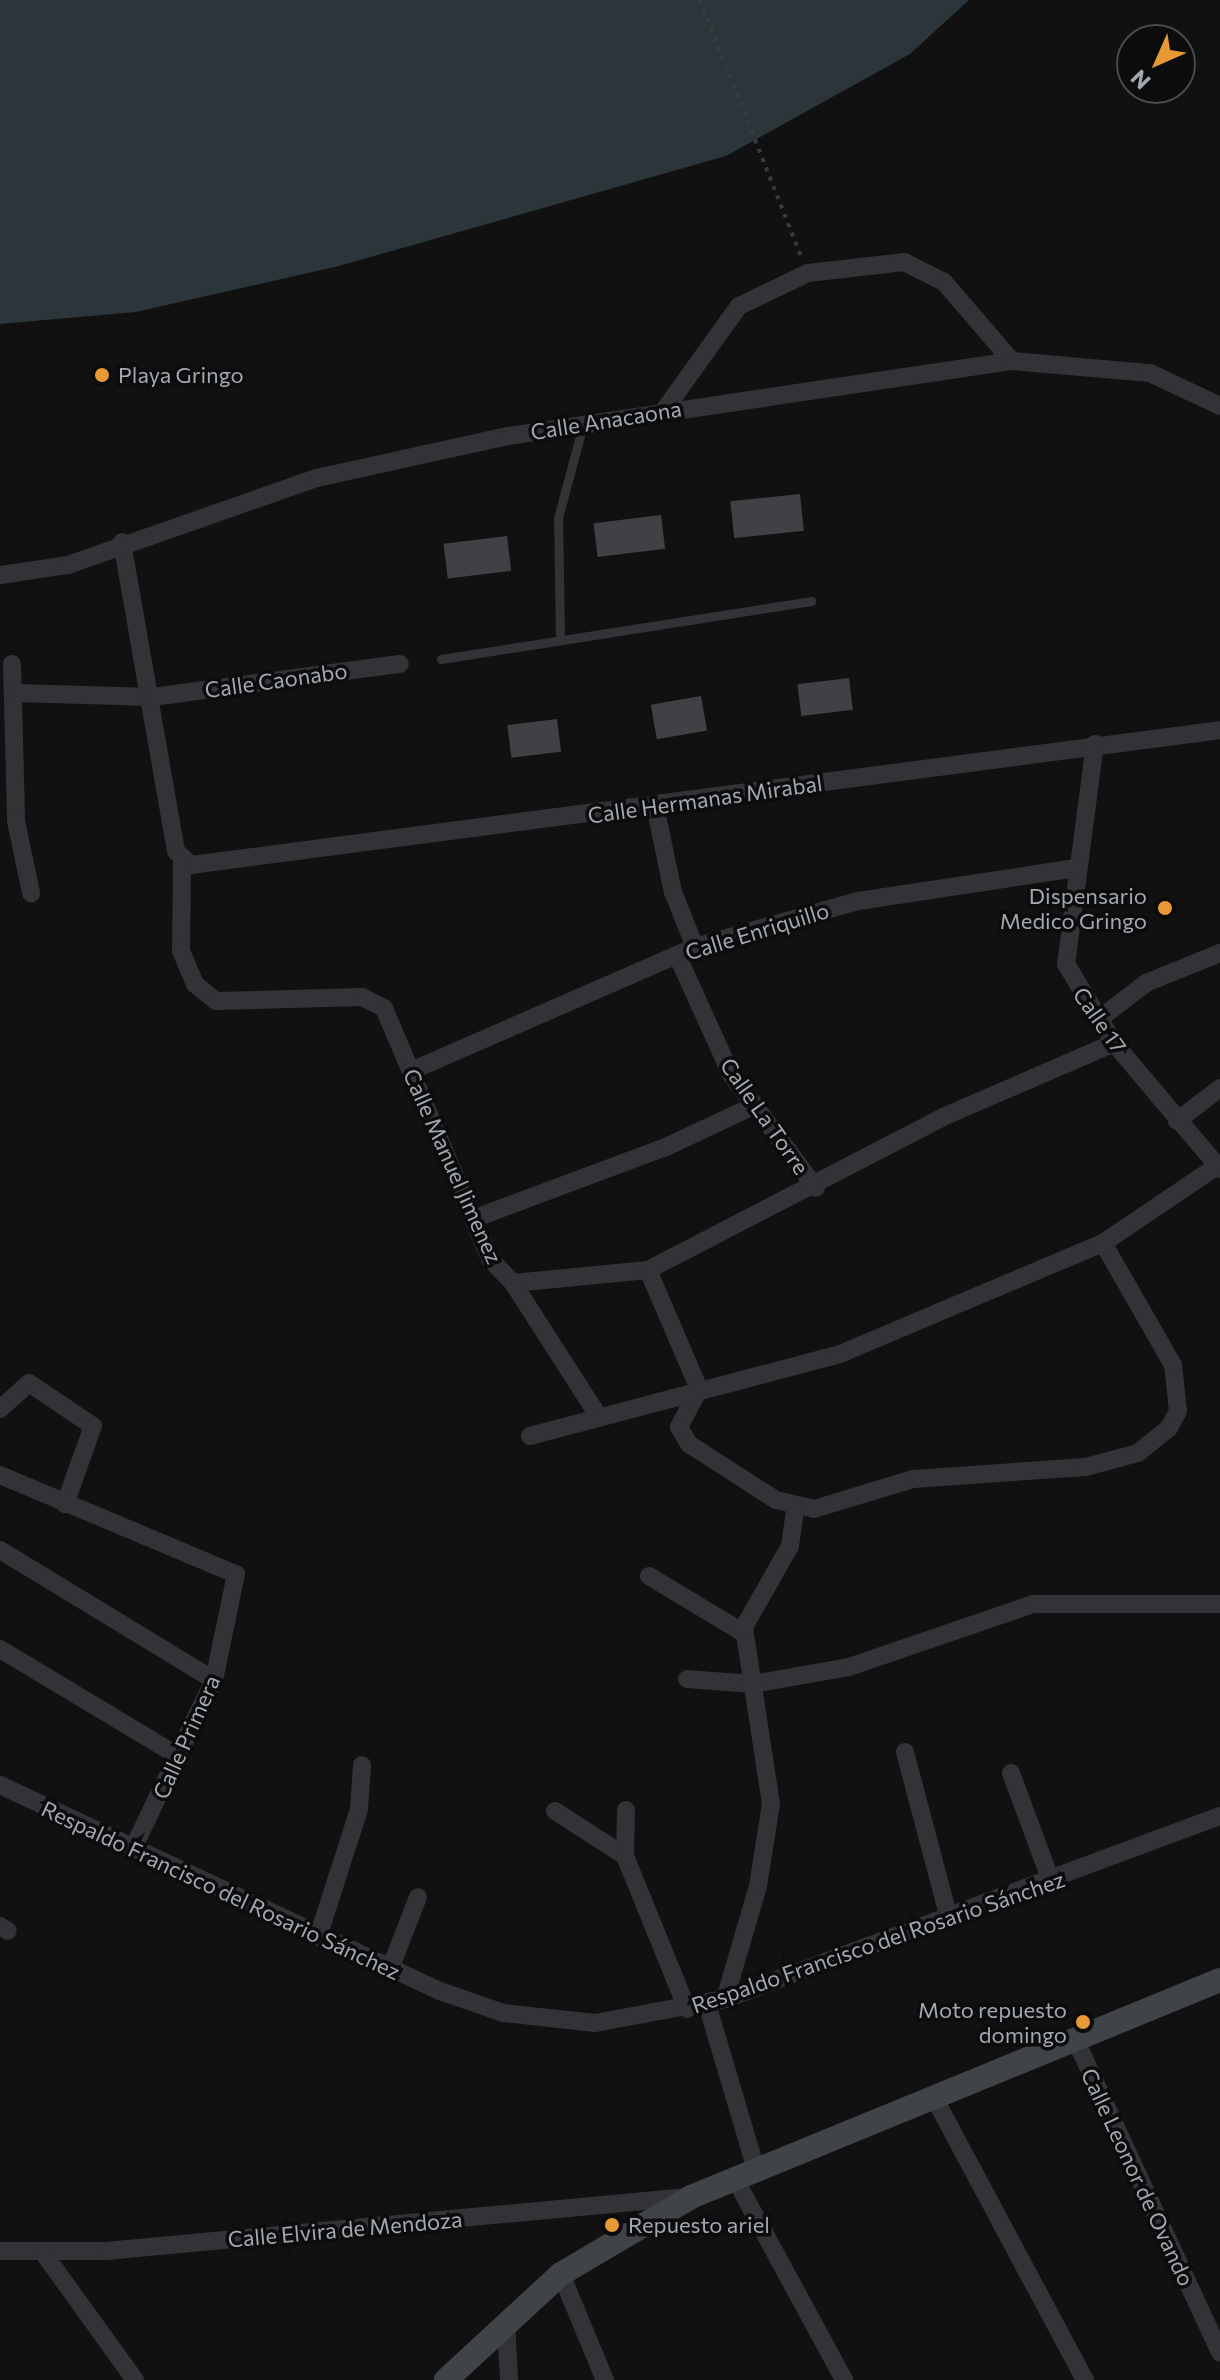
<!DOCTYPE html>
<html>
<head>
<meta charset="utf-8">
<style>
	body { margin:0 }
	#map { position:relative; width:1220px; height:2380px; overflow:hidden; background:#111112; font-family:Commissioner,sans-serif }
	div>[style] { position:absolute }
	.water>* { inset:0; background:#2b353a }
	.building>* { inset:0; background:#404145; transform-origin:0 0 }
	.path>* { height:4px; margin-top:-2px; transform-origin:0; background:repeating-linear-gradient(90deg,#383a3e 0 4px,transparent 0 10px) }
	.lane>* { height:9px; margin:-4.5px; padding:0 4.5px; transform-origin:4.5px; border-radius:4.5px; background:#323337 }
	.street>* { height:18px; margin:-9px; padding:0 9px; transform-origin:9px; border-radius:9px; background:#323337 }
	.secondary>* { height:24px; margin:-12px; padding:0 12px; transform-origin:12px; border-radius:12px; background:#404347 }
	.dots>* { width:22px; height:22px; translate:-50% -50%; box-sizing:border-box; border:4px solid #0c0c0d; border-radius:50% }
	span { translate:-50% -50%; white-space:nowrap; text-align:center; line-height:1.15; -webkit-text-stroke:7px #0c0c0d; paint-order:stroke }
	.poi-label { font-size:22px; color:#a3a9b2 }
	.left { translate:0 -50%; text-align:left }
	.right { translate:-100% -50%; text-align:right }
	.street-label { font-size:22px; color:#a3a9b2 }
	.north { position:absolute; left:1116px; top:24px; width:80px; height:80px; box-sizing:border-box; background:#0c0c0d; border:2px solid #484b4f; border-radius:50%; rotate:225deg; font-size:22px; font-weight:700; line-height:32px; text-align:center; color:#a3a9b2 }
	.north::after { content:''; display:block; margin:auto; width:28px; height:36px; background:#e69935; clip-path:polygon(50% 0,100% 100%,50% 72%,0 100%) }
</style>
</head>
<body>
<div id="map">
	<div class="water">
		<div style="clip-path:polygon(0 0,969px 0,910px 54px,726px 156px,339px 266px,136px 312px,0 324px)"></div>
	</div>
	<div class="building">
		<div style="left:800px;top:494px;width:37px;height:70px;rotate:84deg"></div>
		<div style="left:661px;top:515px;width:34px;height:68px;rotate:83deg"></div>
		<div style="left:507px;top:536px;width:35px;height:64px;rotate:83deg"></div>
		<div style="left:849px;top:678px;width:32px;height:52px;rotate:83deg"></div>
		<div style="left:701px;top:696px;width:35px;height:51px;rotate:80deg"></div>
		<div style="left:557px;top:719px;width:33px;height:50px;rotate:83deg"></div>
	</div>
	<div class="path">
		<div style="left:700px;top:0;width:275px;rotate:68.5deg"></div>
	</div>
	<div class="lane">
		<div style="left:560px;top:639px;width:121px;rotate:-90.9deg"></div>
		<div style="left:558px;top:518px;width:96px;rotate:-75deg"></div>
		<div style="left:441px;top:659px;width:375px;rotate:-8.9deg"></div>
	</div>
	<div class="street">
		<div style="left:665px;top:409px;width:127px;rotate:-54.3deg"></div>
		<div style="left:739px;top:306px;width:76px;rotate:-25.6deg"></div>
		<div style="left:808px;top:273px;width:97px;rotate:-6.5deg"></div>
		<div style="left:904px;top:262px;width:45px;rotate:26.6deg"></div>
		<div style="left:944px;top:282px;width:104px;rotate:49.3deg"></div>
		<div style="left:122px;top:542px;width:314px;rotate:80.1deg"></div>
		<div style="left:176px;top:851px;width:21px;rotate:43deg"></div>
		<div style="left:191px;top:865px;width:1038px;rotate:-7.47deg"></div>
		<div style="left:0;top:575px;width:69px;rotate:-8.4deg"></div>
		<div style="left:68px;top:565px;width:264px;rotate:-19.3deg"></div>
		<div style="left:317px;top:478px;width:196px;rotate:-12.4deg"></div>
		<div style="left:508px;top:436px;width:510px;rotate:-8.46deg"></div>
		<div style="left:1012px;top:361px;width:139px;rotate:5deg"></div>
		<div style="left:1150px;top:373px;width:77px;rotate:25.2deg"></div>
		<div style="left:12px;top:664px;width:157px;rotate:88.5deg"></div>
		<div style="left:16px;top:821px;width:74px;rotate:78.2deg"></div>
		<div style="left:17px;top:693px;width:135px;rotate:1.7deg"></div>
		<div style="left:152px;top:697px;width:250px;rotate:-7.6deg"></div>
		<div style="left:1095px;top:744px;width:222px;rotate:97.5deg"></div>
		<div style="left:1066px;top:964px;width:92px;rotate:58.7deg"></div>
		<div style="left:1114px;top:1043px;width:165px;rotate:49.9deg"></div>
		<div style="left:655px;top:806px;width:88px;rotate:78.2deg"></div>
		<div style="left:673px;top:892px;width:59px;rotate:68.2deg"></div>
		<div style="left:182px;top:860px;width:91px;rotate:90.6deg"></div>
		<div style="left:181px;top:951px;width:36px;rotate:67deg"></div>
		<div style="left:195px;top:984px;width:27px;rotate:39deg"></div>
		<div style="left:216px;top:1001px;width:146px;rotate:-1.6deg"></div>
		<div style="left:362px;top:997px;width:25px;rotate:27deg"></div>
		<div style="left:384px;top:1008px;width:272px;rotate:67.1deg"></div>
		<div style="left:490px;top:1259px;width:33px;rotate:46deg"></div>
		<div style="left:513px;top:1283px;width:136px;rotate:-5.5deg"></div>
		<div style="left:648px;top:1270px;width:332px;rotate:-27.4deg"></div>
		<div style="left:943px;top:1117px;width:186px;rotate:-23.4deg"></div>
		<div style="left:677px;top:955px;width:131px;rotate:65.6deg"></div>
		<div style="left:731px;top:1074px;width:142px;rotate:53.3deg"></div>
		<div style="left:1098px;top:1020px;width:61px;rotate:-37.6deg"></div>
		<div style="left:1146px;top:983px;width:80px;rotate:-22.1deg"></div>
		<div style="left:411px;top:1071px;width:310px;rotate:-23.6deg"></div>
		<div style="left:695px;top:947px;width:169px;rotate:-15.8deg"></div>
		<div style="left:858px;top:901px;width:219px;rotate:-8.6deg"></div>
		<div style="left:1177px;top:1121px;width:54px;rotate:-37.5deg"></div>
		<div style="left:473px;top:1219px;width:206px;rotate:-20.5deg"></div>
		<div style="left:666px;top:1147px;width:96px;rotate:-25.2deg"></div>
		<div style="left:648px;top:1270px;width:129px;rotate:66.8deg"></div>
		<div style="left:699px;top:1389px;width:43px;rotate:117.8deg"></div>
		<div style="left:679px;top:1427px;width:20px;rotate:60deg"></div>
		<div style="left:689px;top:1444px;width:103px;rotate:32.8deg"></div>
		<div style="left:776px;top:1500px;width:39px;rotate:13deg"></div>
		<div style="left:814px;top:1509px;width:103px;rotate:-16.9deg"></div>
		<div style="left:913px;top:1479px;width:173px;rotate:-4deg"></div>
		<div style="left:1086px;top:1467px;width:54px;rotate:-15.1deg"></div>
		<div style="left:1138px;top:1453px;width:40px;rotate:-39deg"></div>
		<div style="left:1169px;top:1428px;width:19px;rotate:-62deg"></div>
		<div style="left:1178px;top:1411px;width:46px;rotate:-96.2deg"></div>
		<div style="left:1173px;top:1365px;width:141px;rotate:-119.8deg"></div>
		<div style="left:513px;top:1283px;width:159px;rotate:57.3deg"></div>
		<div style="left:0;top:1409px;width:39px;rotate:-42deg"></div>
		<div style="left:29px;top:1383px;width:77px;rotate:33.9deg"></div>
		<div style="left:93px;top:1426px;width:83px;rotate:109.7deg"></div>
		<div style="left:530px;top:1436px;width:321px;rotate:-14.8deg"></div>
		<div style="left:840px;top:1354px;width:285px;rotate:-22.9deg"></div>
		<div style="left:1103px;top:1243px;width:138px;rotate:-34deg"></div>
		<div style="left:0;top:1475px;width:256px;rotate:22.8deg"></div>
		<div style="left:236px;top:1574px;width:108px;rotate:101.7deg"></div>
		<div style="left:214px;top:1680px;width:187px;rotate:115.7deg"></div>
		<div style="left:0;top:1550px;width:250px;rotate:31.3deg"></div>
		<div style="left:649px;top:1576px;width:111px;rotate:31deg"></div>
		<div style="left:0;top:1649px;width:210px;rotate:31deg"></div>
		<div style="left:687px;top:1679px;width:66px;rotate:4.3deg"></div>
		<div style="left:753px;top:1684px;width:97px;rotate:-10deg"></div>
		<div style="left:849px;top:1667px;width:194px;rotate:-18.9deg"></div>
		<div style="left:1033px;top:1604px;width:187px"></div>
		<div style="left:905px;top:1752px;width:172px;rotate:75.2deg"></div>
		<div style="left:1011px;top:1773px;width:115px;rotate:69.7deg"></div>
		<div style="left:0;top:1785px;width:486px;rotate:25.1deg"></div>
		<div style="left:440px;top:1991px;width:67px;rotate:19.2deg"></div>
		<div style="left:503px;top:2013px;width:93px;rotate:6.2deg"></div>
		<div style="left:595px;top:2023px;width:132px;rotate:-10.5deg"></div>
		<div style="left:725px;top:1999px;width:528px;rotate:-20.29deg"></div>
		<div style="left:555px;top:1811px;width:83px;rotate:32.7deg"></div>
		<div style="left:625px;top:1856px;width:165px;rotate:67.9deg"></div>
		<div style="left:625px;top:1856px;width:46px;rotate:-88.8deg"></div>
		<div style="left:0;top:1926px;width:9px;rotate:32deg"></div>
		<div style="left:318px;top:1937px;width:134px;rotate:-72.2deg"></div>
		<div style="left:359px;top:1809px;width:44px;rotate:-86.1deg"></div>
		<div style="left:390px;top:1969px;width:77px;rotate:-68.7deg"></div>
		<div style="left:725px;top:1999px;width:118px;rotate:-73.7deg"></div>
		<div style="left:758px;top:1886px;width:83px;rotate:-81deg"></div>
		<div style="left:771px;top:1804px;width:179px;rotate:-98.7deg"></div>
		<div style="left:744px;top:1627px;width:93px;rotate:-60.4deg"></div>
		<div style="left:790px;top:1546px;width:37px;rotate:-82deg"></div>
		<div style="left:707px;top:2004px;width:172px;rotate:73.5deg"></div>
		<div style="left:1077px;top:2043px;width:341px;rotate:65.2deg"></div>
		<div style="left:936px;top:2101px;width:316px;rotate:61.9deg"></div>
		<div style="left:734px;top:2177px;width:231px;rotate:61.5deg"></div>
		<div style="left:0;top:2251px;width:106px"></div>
		<div style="left:106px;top:2251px;width:584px;rotate:-5.3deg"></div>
		<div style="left:42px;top:2251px;width:159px;rotate:54.2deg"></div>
		<div style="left:561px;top:2274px;width:115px;rotate:67.5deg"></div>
		<div style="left:506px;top:2322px;width:58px;rotate:87deg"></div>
	</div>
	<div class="secondary">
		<div style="left:446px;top:2380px;width:156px;rotate:-42.7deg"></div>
		<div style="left:561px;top:2274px;width:151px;rotate:-30.6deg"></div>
		<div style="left:691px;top:2197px;width:572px;rotate:-22.3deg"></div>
	</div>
	<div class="dots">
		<div style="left:102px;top:375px;background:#e69935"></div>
		<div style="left:1165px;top:908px;background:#e69935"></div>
		<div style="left:1083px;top:2022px;background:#e69935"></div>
		<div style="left:612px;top:2225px;background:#e69935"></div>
	</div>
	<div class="poi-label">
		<span class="left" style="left:118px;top:375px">Playa Gringo</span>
		<span class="right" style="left:1147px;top:908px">Dispensario<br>Medico Gringo</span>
		<span class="right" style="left:1067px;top:2022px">Moto repuesto<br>domingo</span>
		<span class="left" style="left:628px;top:2225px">Repuesto ariel</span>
	</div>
	<div class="street-label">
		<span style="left:606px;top:420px;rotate:-9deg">Calle Anacaona</span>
		<span style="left:276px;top:680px;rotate:-8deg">Calle Caonabo</span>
		<span style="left:705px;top:799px;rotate:-8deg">Calle Hermanas Mirabal</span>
		<span style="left:757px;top:931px;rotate:-17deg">Calle Enriquillo</span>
		<span style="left:1100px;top:1020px;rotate:55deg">Calle 17</span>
		<span style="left:765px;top:1116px;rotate:55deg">Calle La Torre</span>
		<span style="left:453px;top:1166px;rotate:66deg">Calle Manuel Jimenez</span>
		<span style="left:186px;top:1737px;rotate:-66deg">Calle Primera</span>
		<span style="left:221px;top:1890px;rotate:25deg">Respaldo Francisco del Rosario Sánchez</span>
		<span style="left:878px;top:1942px;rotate:-19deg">Respaldo Francisco del Rosario Sánchez</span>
		<span style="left:1138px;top:2177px;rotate:65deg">Calle Leonor de Ovando</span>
		<span style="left:345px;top:2229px;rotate:-5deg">Calle Elvira de Mendoza</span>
	</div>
	<div class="north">N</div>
</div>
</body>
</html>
